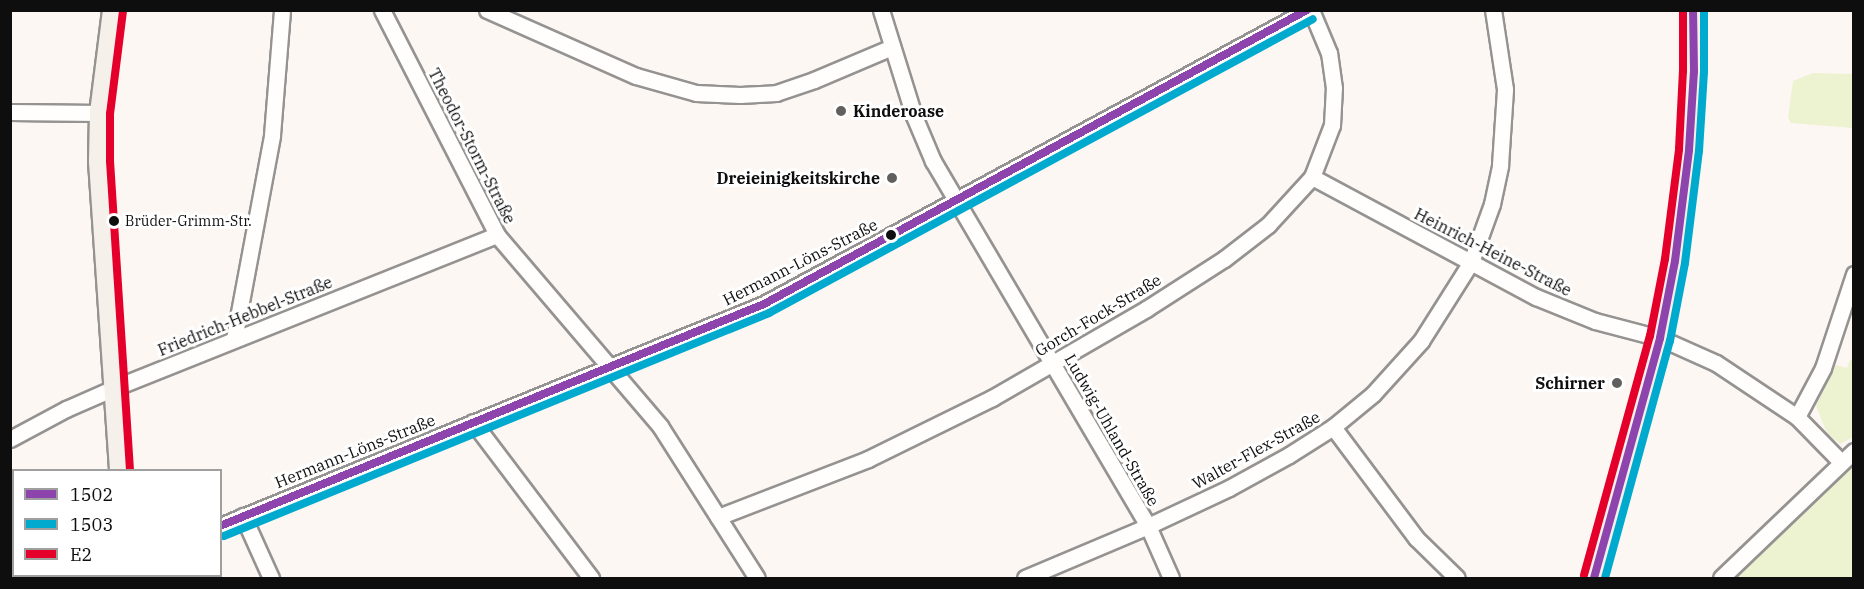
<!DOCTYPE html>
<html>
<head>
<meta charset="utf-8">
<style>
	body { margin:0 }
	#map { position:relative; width:1864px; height:589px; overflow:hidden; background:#fcf7f2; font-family:"IBM Plex Serif",serif }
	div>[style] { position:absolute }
	.green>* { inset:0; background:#edf2d0 }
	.roads { filter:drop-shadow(2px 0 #959391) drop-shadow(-2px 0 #959391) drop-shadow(0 2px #959391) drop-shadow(0 -2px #959391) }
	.street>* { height:15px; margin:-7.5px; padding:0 7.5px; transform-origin:7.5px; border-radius:7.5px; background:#fffefd }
	.secondary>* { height:21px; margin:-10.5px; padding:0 10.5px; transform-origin:10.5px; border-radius:10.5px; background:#f5f1ea }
	.bus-1>* { height:8px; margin:-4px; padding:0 4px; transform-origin:4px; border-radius:4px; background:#8e44ad }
	.bus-2>* { height:8px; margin:-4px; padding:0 4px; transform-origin:4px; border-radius:4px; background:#00a9ce }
	.bus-3>* { height:8px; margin:-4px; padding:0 4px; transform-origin:4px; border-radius:4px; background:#e4002b }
	.dots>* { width:16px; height:16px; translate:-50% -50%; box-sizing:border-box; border:3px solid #fff; border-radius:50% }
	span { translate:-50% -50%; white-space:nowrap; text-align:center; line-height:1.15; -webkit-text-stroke:6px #fff; paint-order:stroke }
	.bus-label { font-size:14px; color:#0e0e0e }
	.left { translate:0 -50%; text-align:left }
	.poi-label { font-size:16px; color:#0e0e0e; font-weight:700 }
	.right { translate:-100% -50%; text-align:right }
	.street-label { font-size:16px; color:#0e0e0e }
	.frame { position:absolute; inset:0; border:12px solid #0e0e0e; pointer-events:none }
	.legend { position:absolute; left:12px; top:469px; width:210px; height:108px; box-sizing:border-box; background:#fff; border:2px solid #9f9f9f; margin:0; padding:8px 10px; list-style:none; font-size:18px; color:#0e0e0e }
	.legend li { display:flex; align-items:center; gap:12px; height:30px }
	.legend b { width:30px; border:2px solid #9f9f9f }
</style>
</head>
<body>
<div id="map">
	<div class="green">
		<div style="clip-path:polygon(1813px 73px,1853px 74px,1853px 128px,1791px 123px,1788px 118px,1793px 81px)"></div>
		<div style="clip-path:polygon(1850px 360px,1854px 361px,1853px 437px,1840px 444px,1827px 433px,1816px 406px,1835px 365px,1847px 368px)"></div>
		<div style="clip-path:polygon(1853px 460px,1853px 578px,1728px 578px)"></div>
	</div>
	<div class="roads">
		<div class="street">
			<div style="left:382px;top:10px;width:253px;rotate:62.9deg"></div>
			<div style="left:497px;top:235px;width:251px;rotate:49.5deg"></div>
			<div style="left:660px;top:426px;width:180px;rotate:57.5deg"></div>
			<div style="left:487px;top:10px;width:163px;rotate:23.9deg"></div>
			<div style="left:636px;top:76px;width:62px;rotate:15.8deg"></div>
			<div style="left:696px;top:93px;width:44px;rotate:2.6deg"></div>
			<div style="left:740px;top:95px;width:36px;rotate:-3deg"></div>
			<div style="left:776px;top:93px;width:40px;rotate:-18.9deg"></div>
			<div style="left:814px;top:80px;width:85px;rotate:-22.9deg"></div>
			<div style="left:881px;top:10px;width:111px;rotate:72.7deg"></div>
			<div style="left:914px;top:116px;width:49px;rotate:67.1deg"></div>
			<div style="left:933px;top:161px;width:424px;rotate:59.5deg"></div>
			<div style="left:1148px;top:526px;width:57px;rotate:66.1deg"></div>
			<div style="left:10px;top:112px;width:90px;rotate:0.6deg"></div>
			<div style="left:1312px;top:177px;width:254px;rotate:28.2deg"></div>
			<div style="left:1536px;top:297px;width:64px;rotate:22.1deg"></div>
			<div style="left:1595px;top:321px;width:67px;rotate:14.7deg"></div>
			<div style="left:1660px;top:338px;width:61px;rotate:24.1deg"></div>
			<div style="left:1716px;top:363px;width:97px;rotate:33.7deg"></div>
			<div style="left:1797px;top:417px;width:63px;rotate:45.6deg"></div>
			<div style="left:234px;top:339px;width:208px;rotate:-79.4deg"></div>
			<div style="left:272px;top:135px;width:125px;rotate:-85.4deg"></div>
			<div style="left:1797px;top:417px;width:55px;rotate:-62deg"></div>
			<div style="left:1823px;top:368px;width:99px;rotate:-71.7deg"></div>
			<div style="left:473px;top:422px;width:196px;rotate:52.9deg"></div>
			<div style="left:1333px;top:427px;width:139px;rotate:53.2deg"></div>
			<div style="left:1416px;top:538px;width:57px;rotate:44.3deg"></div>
			<div style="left:10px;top:439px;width:64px;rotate:-28.2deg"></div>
			<div style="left:66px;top:409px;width:52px;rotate:-23.6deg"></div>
			<div style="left:114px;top:388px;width:412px;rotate:-21.8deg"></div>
			<div style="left:243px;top:516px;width:68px;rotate:65.7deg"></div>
			<div style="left:718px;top:517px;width:161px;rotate:-21.1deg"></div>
			<div style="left:868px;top:459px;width:138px;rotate:-26.2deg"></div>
			<div style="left:992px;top:398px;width:178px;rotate:-30deg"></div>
			<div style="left:1146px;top:309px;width:93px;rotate:-32.7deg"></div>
			<div style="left:1224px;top:259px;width:56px;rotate:-37.7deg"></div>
			<div style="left:1268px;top:225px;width:65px;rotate:-47.5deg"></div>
			<div style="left:1312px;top:177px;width:56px;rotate:-69deg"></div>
			<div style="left:1332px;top:125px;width:37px;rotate:-87deg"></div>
			<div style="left:1334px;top:88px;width:35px;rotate:-98deg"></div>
			<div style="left:1329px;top:53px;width:47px;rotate:-112.7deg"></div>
			<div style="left:220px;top:526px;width:588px;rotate:-22.2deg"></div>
			<div style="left:764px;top:304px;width:618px;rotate:-28.39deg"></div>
			<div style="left:1025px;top:578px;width:134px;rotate:-22.9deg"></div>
			<div style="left:1148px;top:526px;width:89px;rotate:-25.1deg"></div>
			<div style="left:1229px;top:488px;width:68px;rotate:-28.8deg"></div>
			<div style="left:1289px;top:455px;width:52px;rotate:-32.5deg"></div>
			<div style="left:1333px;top:427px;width:52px;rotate:-39.5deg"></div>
			<div style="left:1373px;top:394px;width:72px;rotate:-47.8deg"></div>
			<div style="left:1421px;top:341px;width:93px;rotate:-57.7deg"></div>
			<div style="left:1471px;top:262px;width:62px;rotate:-70.1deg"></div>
			<div style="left:1492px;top:204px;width:40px;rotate:-78deg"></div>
			<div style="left:1500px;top:165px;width:76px;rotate:-86.2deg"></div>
			<div style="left:1505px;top:89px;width:80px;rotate:-98.6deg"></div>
			<div style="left:1721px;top:578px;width:184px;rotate:-43.7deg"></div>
		</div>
		<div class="secondary">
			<div style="left:113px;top:10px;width:104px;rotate:97.2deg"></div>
			<div style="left:100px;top:113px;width:48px;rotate:91.2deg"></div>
			<div style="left:99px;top:161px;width:310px;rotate:86.1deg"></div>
			<div style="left:129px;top:576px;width:2px;rotate:90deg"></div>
			<div style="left:1594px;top:578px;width:249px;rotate:-74.6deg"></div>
			<div style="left:1660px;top:338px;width:78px;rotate:-79deg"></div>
			<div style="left:1675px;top:261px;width:112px;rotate:-82.8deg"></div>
			<div style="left:1689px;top:150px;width:79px;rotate:-86.4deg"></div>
			<div style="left:1694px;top:71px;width:61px;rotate:-90.9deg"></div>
		</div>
	</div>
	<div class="bus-1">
		<div style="left:220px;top:526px;width:588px;rotate:-22.2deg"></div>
		<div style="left:764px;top:304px;width:617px;rotate:-28.43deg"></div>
		<div style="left:1594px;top:578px;width:249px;rotate:-74.6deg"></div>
		<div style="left:1660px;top:338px;width:78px;rotate:-79deg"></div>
		<div style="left:1675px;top:261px;width:112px;rotate:-82.8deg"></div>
		<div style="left:1689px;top:150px;width:79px;rotate:-86.4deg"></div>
		<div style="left:1694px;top:71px;width:61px;rotate:-90.9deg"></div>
	</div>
	<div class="bus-2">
		<div style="left:224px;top:536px;width:589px;rotate:-22.25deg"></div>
		<div style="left:769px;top:313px;width:618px;rotate:-28.39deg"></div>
		<div style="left:1605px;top:578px;width:246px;rotate:-74.7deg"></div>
		<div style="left:1670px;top:341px;width:79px;rotate:-79.1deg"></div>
		<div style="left:1685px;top:263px;width:113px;rotate:-82.9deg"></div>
		<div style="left:1699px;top:151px;width:79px;rotate:-86.4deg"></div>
		<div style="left:1704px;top:72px;width:62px;rotate:-90deg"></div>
	</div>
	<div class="bus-3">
		<div style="left:123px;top:11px;width:104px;rotate:97.2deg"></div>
		<div style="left:110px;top:114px;width:47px;rotate:90deg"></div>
		<div style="left:110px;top:161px;width:309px;rotate:86.3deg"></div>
		<div style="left:1584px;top:575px;width:248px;rotate:-74.6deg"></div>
		<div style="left:1650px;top:336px;width:78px;rotate:-79deg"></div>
		<div style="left:1665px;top:259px;width:111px;rotate:-82.7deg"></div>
		<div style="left:1679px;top:149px;width:78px;rotate:-87.1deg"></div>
		<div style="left:1683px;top:71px;width:61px;rotate:-90deg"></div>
	</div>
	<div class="dots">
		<div style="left:841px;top:111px;background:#61605e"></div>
		<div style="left:892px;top:178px;background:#61605e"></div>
		<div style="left:114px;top:221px;background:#0e0e0e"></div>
		<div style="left:891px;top:235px;background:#0e0e0e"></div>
		<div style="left:1617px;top:383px;background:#61605e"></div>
	</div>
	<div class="bus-label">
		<span class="left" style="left:125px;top:221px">Brüder-Grimm-Str.</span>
	</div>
	<div class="poi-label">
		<span class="left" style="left:853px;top:111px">Kinderoase</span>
		<span class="right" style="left:880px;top:178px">Dreieinigkeitskirche</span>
		<span class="right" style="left:1605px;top:383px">Schirner</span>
	</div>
	<div class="street-label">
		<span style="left:472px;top:146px;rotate:63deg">Theodor-Storm-Straße</span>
		<span style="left:1493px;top:252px;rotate:27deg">Heinrich-Heine-Straße</span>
		<span style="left:800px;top:262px;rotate:-27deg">Hermann-Löns-Straße</span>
		<span style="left:1098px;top:315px;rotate:-31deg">Gorch-Fock-Straße</span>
		<span style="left:245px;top:316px;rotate:-22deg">Friedrich-Hebbel-Straße</span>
		<span style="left:1112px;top:430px;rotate:60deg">Ludwig-Uhland-Straße</span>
		<span style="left:1256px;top:450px;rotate:-29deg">Walter-Flex-Straße</span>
		<span style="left:355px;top:451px;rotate:-22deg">Hermann-Löns-Straße</span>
	</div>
	<div class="frame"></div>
	<ul class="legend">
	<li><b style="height:8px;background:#8e44ad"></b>1502</li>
	<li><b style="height:8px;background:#00a9ce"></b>1503</li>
	<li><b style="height:8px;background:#e4002b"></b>E2</li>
	</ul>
</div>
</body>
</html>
